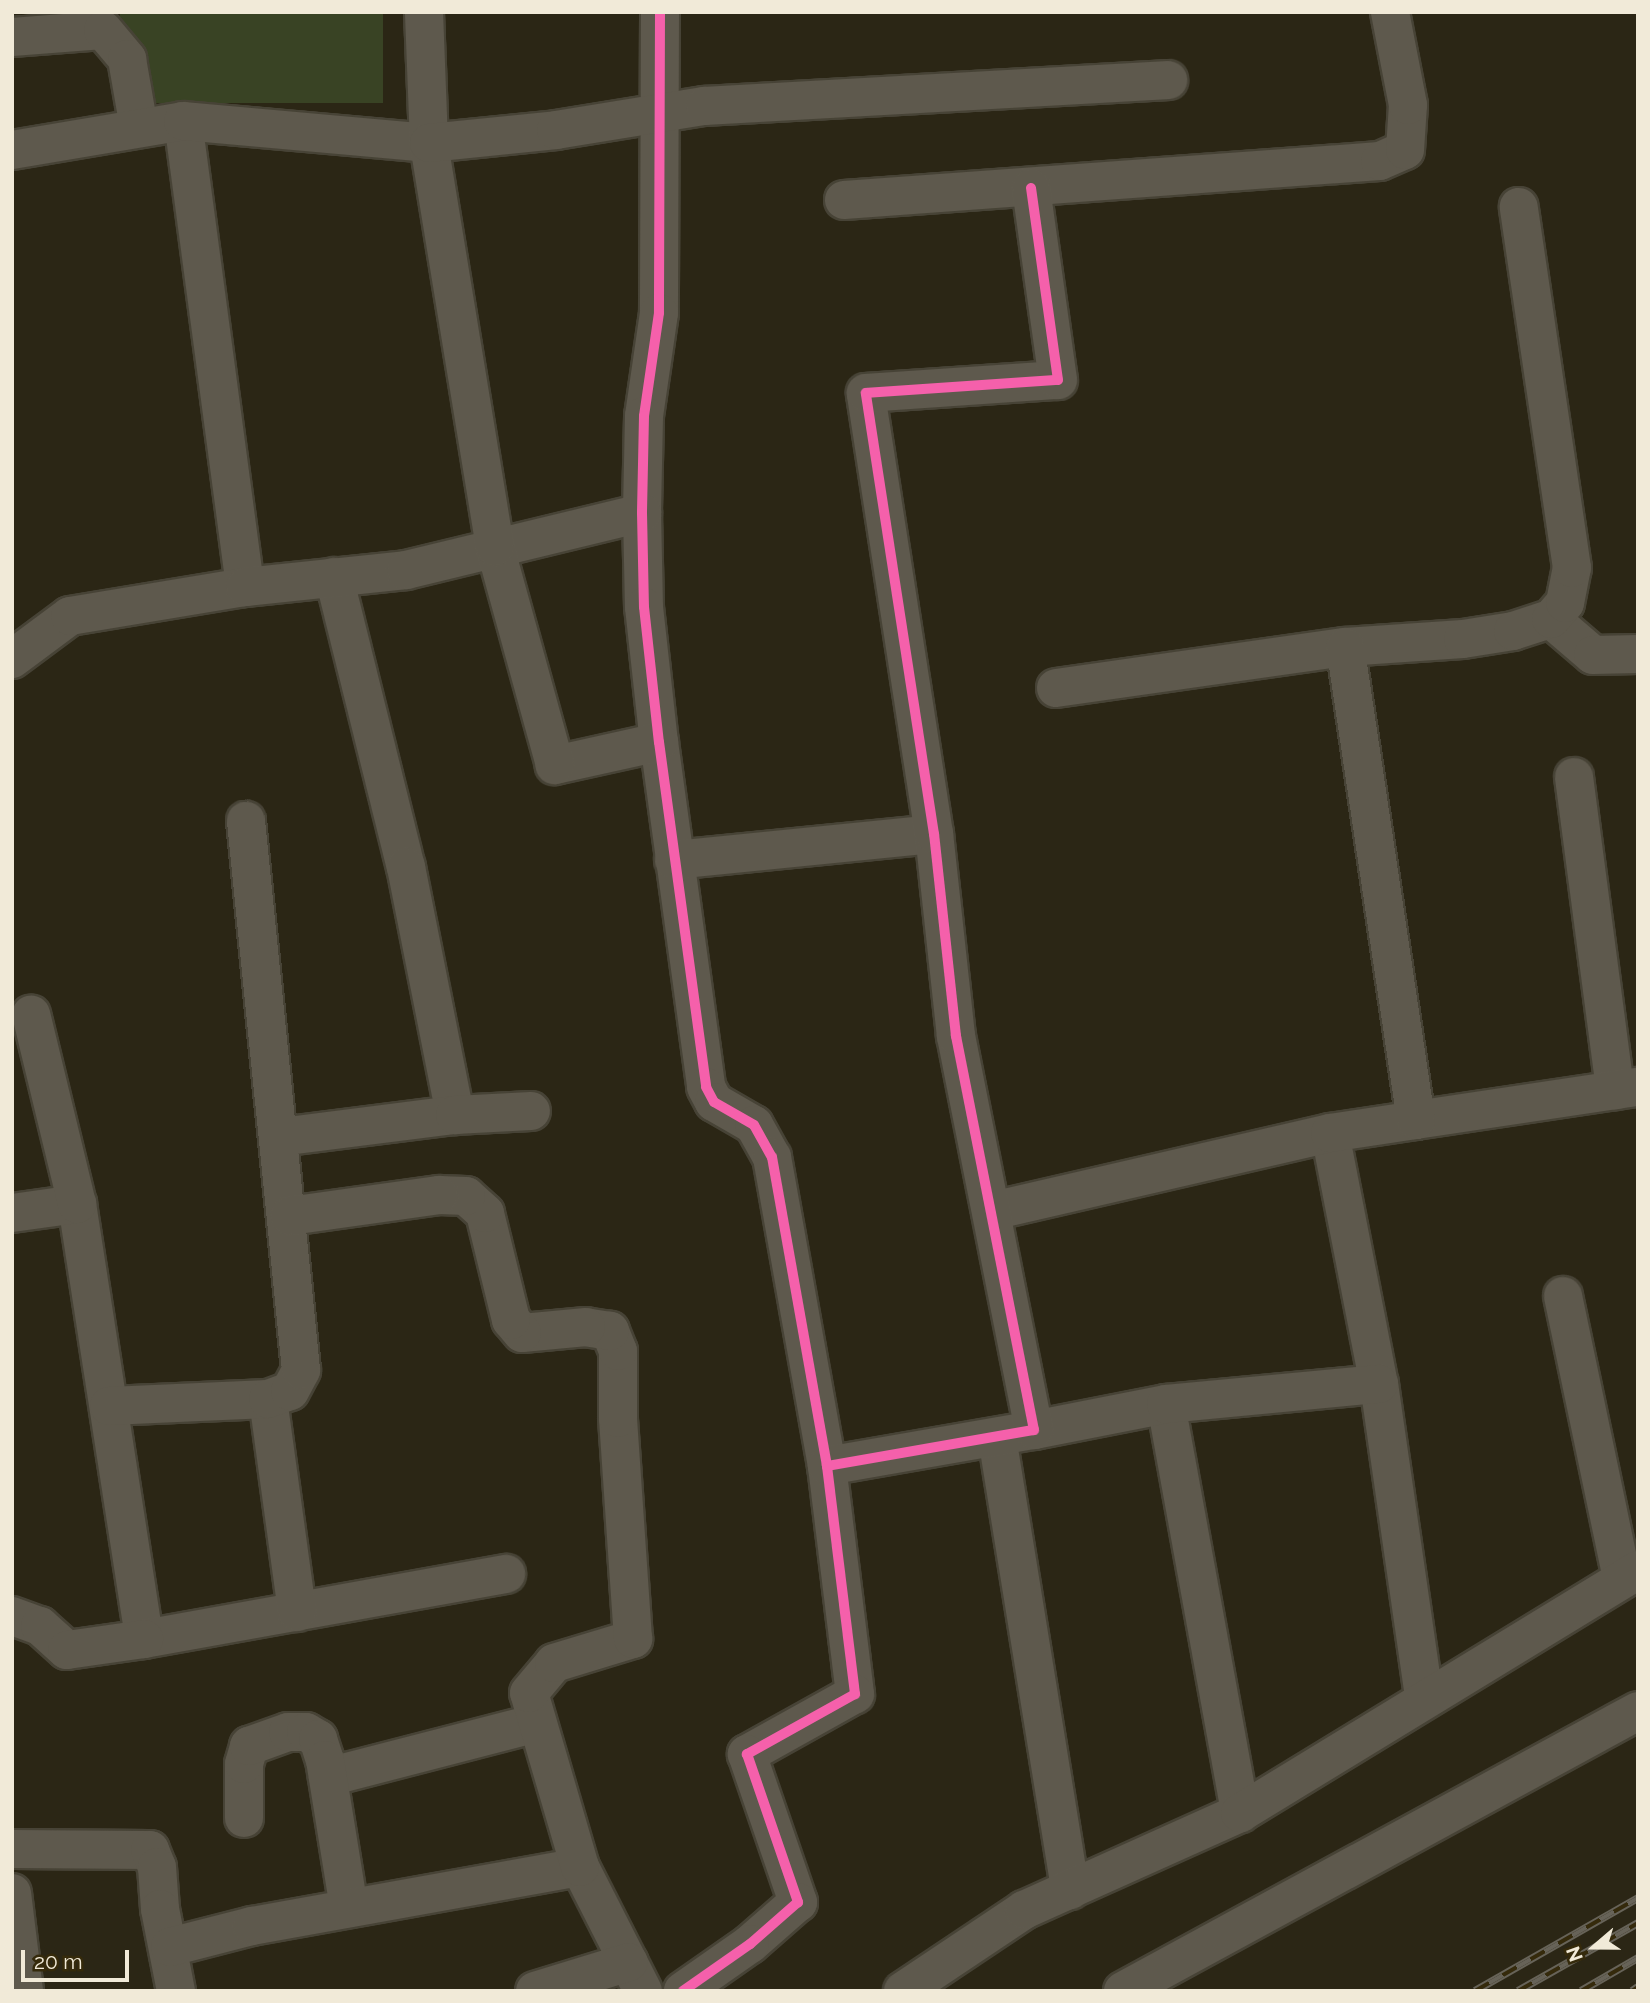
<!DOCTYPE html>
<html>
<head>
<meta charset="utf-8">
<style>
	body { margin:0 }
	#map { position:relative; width:1650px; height:2003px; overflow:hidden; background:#2b2615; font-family:Raleway,sans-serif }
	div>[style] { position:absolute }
	.green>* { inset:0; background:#394324; transform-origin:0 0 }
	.roads { filter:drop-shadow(2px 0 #474336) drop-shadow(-2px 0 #474336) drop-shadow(0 2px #474336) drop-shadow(0 -2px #474336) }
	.minor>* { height:38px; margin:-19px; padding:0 19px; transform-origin:19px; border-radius:19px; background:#5e594d }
	.rail>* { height:8px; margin-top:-4px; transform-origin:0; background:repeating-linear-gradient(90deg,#352a0b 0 16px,#676358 0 32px); box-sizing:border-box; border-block:2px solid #676358 }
	.cycleway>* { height:10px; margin:-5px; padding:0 5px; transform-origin:5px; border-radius:5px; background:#f560ab }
	span { translate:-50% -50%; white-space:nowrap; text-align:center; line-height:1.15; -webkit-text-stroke:6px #352a0b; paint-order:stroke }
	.frame { position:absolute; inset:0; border:14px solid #f1ead8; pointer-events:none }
	.north { position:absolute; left:1559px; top:1912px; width:70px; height:70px; -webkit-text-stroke:5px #352a0b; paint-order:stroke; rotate:250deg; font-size:19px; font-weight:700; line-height:28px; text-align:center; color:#f1ead8 }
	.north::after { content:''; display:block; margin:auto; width:24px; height:32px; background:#f1ead8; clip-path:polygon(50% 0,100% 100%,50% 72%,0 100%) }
	.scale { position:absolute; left:21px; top:1950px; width:108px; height:32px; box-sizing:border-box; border:4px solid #f1ead8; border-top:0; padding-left:9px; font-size:21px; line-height:24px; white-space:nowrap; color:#f1ead8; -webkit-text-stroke:5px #352a0b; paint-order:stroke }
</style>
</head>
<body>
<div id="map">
	<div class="green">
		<div style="left:120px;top:12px;width:263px;height:91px"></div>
	</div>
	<div class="roads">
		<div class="minor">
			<div style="left:660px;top:12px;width:301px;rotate:90.2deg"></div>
			<div style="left:659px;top:313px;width:104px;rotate:98.3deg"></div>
			<div style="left:644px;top:416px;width:97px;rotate:91.2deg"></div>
			<div style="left:642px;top:513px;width:94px;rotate:88.8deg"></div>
			<div style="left:644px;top:607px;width:136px;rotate:83.7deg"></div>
			<div style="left:659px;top:742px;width:348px;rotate:82.2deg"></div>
			<div style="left:706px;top:1087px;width:17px;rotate:62deg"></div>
			<div style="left:714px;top:1102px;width:46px;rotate:29.9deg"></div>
			<div style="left:754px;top:1125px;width:37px;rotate:61deg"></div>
			<div style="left:772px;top:1157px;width:314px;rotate:79.9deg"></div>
			<div style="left:827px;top:1466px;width:230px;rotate:83deg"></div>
			<div style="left:855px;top:1694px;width:124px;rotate:150.9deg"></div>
			<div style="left:747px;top:1754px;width:157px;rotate:71deg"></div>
			<div style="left:798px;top:1902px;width:64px;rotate:138.8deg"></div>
			<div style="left:750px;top:1944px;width:82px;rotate:145deg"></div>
			<div style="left:12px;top:37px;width:91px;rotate:-4.4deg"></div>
			<div style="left:103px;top:30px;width:38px;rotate:50deg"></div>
			<div style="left:127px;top:59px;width:70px;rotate:80.1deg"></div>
			<div style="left:183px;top:121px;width:470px;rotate:82.4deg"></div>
			<div style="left:12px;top:150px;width:173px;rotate:-9.6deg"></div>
			<div style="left:183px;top:121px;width:247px;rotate:5.1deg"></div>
			<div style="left:429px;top:143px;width:131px;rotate:-92.2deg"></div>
			<div style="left:844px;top:200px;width:537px;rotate:-4.16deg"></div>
			<div style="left:1380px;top:161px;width:27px;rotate:-24deg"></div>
			<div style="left:1405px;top:150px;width:45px;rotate:-86.2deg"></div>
			<div style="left:1408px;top:105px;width:95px;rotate:-101deg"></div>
			<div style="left:334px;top:577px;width:299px;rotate:76.1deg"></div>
			<div style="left:406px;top:867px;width:253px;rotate:78.8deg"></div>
			<div style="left:1551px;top:619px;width:55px;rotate:40.6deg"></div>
			<div style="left:1593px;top:655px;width:45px;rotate:-1.3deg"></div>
			<div style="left:12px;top:659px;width:72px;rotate:-36.6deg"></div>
			<div style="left:70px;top:616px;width:177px;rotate:-9.4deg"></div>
			<div style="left:245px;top:587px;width:162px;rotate:-6deg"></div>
			<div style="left:406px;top:570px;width:243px;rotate:-13.6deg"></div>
			<div style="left:1056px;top:688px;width:292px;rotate:-8.1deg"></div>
			<div style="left:1345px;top:647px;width:118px;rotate:-3.9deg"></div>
			<div style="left:1463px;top:639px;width:51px;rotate:-9.1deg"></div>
			<div style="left:1513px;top:631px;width:40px;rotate:-18deg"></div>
			<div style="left:1551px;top:619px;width:21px;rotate:-49deg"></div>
			<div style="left:1565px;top:603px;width:36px;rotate:-79deg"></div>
			<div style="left:1572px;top:568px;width:365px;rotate:-98.4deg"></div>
			<div style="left:659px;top:742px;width:107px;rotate:167.5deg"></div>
			<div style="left:555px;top:765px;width:226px;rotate:-105.4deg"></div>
			<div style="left:495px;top:547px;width:409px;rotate:-99.3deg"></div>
			<div style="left:429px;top:143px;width:128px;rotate:-5.8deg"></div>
			<div style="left:556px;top:130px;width:151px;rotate:-9.2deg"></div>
			<div style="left:705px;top:106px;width:464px;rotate:-3.2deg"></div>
			<div style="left:1574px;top:777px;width:316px;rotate:82.5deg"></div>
			<div style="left:674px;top:860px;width:261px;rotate:-5.7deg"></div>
			<div style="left:1416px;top:1120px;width:224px;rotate:-8.5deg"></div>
			<div style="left:1330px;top:1133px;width:256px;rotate:79deg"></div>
			<div style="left:1379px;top:1384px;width:317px;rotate:81.8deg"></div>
			<div style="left:280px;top:1137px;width:176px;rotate:-7.2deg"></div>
			<div style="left:455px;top:1115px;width:76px;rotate:-3deg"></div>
			<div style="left:77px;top:1204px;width:440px;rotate:81.2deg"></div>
			<div style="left:144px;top:1639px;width:368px;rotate:-10.2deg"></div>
			<div style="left:992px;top:1211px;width:347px;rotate:-13deg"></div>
			<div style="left:1330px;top:1133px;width:87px;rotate:-8.6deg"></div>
			<div style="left:1416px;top:1120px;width:478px;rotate:-98.5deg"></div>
			<div style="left:12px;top:1213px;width:66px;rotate:-7.9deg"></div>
			<div style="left:77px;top:1204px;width:195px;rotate:-103.6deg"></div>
			<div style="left:1563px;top:1296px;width:289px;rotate:78.2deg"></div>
			<div style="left:268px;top:1399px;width:215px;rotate:82.2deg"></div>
			<div style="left:1166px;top:1404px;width:416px;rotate:79.7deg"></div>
			<div style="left:109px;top:1406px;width:159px;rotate:-2.5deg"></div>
			<div style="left:268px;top:1399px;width:23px;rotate:-20deg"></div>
			<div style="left:290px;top:1391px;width:24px;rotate:-62deg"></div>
			<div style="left:301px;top:1370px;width:552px;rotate:-95.72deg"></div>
			<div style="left:1034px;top:1430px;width:135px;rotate:-11.1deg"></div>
			<div style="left:1166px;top:1404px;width:214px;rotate:-5.4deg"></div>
			<div style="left:997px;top:1437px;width:459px;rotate:80.8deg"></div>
			<div style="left:827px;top:1466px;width:210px;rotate:-9.9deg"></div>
			<div style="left:1034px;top:1430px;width:402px;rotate:-101.2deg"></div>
			<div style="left:956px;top:1036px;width:203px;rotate:-96.2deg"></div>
			<div style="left:934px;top:834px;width:446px;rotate:-98.8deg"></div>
			<div style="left:866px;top:393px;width:192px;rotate:-3.9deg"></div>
			<div style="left:1058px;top:380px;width:194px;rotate:-98deg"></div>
			<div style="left:12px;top:1616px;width:30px;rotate:20deg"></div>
			<div style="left:40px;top:1626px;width:36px;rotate:42deg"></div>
			<div style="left:67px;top:1650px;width:78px;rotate:-8.1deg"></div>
			<div style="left:328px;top:1777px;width:216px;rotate:-14.5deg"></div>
			<div style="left:244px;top:1818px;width:54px;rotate:-90deg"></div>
			<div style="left:244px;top:1764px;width:19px;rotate:-74deg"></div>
			<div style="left:249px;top:1746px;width:41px;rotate:-19.7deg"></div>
			<div style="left:288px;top:1732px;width:18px"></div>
			<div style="left:306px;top:1732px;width:14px;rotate:30deg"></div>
			<div style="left:318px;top:1739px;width:22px;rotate:72deg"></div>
			<div style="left:325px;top:1760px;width:150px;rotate:80.8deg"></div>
			<div style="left:12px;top:1849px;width:138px;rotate:0.4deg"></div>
			<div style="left:150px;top:1850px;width:18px;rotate:68deg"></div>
			<div style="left:157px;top:1867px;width:42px;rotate:85.9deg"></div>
			<div style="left:160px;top:1909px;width:84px;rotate:79deg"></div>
			<div style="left:580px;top:1867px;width:139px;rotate:63.1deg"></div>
			<div style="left:12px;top:1893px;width:99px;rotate:83deg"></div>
			<div style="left:170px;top:1947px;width:85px;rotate:-14.4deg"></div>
			<div style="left:252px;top:1926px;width:333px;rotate:-10.2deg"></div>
			<div style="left:580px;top:1867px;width:181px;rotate:-106.3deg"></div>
			<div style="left:529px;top:1693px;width:39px;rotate:-50deg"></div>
			<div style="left:554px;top:1663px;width:83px;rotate:-16.9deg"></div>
			<div style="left:633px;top:1639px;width:222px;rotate:-93.9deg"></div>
			<div style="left:618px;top:1418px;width:67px;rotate:-90deg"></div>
			<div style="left:618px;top:1351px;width:22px;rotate:-112deg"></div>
			<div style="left:610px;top:1331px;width:24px;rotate:-171deg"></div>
			<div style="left:586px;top:1327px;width:64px;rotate:174.6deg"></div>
			<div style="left:522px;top:1333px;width:17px;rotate:-130deg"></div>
			<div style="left:511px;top:1320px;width:110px;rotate:-103.7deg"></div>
			<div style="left:485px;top:1213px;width:25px;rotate:-138deg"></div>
			<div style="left:466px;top:1196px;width:27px;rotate:-178deg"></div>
			<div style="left:439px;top:1195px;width:151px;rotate:172deg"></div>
			<div style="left:535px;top:1991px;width:98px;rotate:-17.1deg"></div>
			<div style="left:903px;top:1991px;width:146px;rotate:-33.8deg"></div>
			<div style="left:1024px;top:1910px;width:237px;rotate:-24.2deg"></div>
			<div style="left:1240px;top:1813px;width:466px;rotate:-31.4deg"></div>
			<div style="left:1123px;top:1991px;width:586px;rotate:-28.53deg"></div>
		</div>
	</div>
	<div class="rail">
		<div style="left:1475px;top:1991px;width:188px;rotate:-29.7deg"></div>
		<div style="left:1518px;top:1991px;width:138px;rotate:-29.5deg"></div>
		<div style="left:1581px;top:1991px;width:66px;rotate:-30.1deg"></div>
		<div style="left:1632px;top:1991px;width:7px;rotate:-34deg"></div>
	</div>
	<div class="cycleway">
		<div style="left:660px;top:12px;width:301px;rotate:90.2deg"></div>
		<div style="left:659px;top:313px;width:104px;rotate:98.3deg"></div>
		<div style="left:644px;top:416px;width:97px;rotate:91.2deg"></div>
		<div style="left:642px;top:513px;width:94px;rotate:88.8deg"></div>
		<div style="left:644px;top:607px;width:136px;rotate:83.7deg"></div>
		<div style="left:659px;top:742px;width:348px;rotate:82.2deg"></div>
		<div style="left:706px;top:1087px;width:17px;rotate:62deg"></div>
		<div style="left:714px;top:1102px;width:46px;rotate:29.9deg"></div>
		<div style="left:754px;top:1125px;width:37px;rotate:61deg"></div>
		<div style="left:772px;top:1157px;width:314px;rotate:79.9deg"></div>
		<div style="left:827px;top:1466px;width:230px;rotate:83deg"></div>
		<div style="left:855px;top:1694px;width:124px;rotate:150.9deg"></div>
		<div style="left:747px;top:1754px;width:157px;rotate:71deg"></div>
		<div style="left:798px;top:1902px;width:64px;rotate:138.8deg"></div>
		<div style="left:750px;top:1944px;width:82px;rotate:145deg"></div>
		<div style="left:827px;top:1466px;width:210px;rotate:-9.9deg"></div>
		<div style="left:1034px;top:1430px;width:402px;rotate:-101.2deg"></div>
		<div style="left:956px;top:1036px;width:203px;rotate:-96.2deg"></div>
		<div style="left:934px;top:834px;width:446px;rotate:-98.8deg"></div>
		<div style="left:866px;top:393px;width:192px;rotate:-3.9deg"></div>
		<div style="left:1058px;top:380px;width:194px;rotate:-98deg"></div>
	</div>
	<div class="frame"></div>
	<div class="north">N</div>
	<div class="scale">20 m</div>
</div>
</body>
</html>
